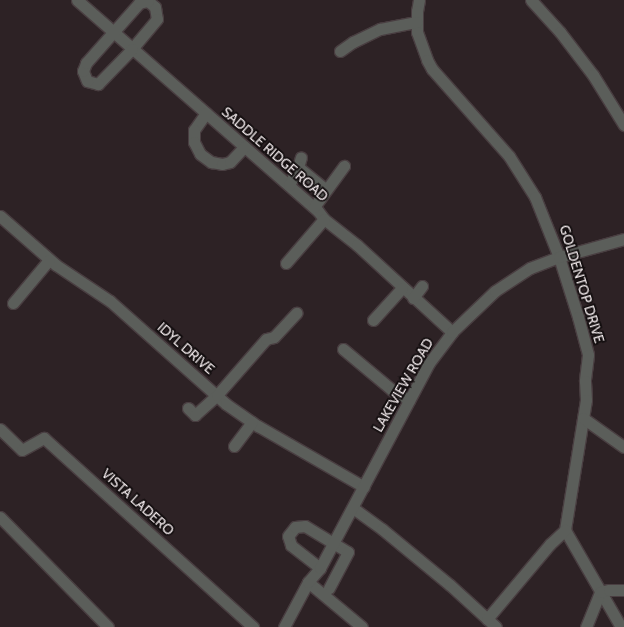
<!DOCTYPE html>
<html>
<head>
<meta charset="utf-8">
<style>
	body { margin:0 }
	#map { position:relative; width:624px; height:627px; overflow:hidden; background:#2d2225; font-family:Cabin,sans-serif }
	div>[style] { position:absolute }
	.roads { filter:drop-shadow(1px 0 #493e41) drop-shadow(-1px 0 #493e41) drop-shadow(0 1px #493e41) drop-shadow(0 -1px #493e41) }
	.minor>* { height:11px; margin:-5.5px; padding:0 5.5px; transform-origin:5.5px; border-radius:5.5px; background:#5b5e5a }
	span { translate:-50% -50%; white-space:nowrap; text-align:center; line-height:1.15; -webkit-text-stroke:3.5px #120d0e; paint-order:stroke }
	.street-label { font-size:14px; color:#f2eaec }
</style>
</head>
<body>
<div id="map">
	<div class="roads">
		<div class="minor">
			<div style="left:77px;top:0;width:320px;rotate:41.2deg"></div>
			<div style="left:318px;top:211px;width:10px;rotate:53deg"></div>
			<div style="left:324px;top:219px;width:42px;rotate:38.2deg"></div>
			<div style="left:357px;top:245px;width:129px;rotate:42.5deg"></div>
			<div style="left:419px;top:0;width:11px;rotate:100deg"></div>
			<div style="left:417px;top:11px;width:21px;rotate:90deg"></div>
			<div style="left:417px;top:32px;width:30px;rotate:70deg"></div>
			<div style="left:427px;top:60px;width:10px;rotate:61deg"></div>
			<div style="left:432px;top:69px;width:116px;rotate:48.5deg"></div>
			<div style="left:509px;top:156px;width:49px;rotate:57.6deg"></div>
			<div style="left:535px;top:197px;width:65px;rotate:68.2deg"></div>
			<div style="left:559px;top:257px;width:63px;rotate:72.4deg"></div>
			<div style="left:578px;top:317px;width:39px;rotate:75deg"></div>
			<div style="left:588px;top:355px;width:26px;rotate:97deg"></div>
			<div style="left:585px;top:381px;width:19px;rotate:87deg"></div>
			<div style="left:586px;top:400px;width:132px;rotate:99.2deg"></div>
			<div style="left:565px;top:530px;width:112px;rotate:60deg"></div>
			<div style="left:531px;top:0;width:43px;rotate:47.8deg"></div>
			<div style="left:560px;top:32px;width:54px;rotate:52.5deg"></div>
			<div style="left:593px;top:75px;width:59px;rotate:58.2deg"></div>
			<div style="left:148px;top:1px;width:9px;rotate:41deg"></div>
			<div style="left:155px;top:7px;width:12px;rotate:81deg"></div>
			<div style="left:157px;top:19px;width:39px;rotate:130deg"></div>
			<div style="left:132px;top:49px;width:49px;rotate:134.2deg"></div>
			<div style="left:98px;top:84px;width:11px;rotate:-165deg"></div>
			<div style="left:87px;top:81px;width:11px;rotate:-112deg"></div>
			<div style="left:83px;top:71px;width:9px;rotate:-69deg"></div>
			<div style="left:86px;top:63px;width:80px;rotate:-48.5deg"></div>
			<div style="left:139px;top:3px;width:9px;rotate:-13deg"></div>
			<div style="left:340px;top:51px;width:16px;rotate:-35deg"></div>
			<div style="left:353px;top:42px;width:30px;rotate:-26deg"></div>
			<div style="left:380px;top:29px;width:37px;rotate:-11deg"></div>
			<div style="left:206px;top:113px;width:21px;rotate:125deg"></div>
			<div style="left:194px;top:130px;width:12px;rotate:90deg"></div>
			<div style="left:194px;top:142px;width:13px;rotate:63deg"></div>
			<div style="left:200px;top:154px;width:14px;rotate:36deg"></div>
			<div style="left:211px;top:162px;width:11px;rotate:10deg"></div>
			<div style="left:222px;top:164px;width:8px;rotate:-14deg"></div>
			<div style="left:230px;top:162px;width:21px;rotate:-47deg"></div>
			<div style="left:298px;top:167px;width:10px;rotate:-73deg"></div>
			<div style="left:289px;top:185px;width:20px;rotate:-63deg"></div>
			<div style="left:298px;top:167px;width:36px;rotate:39deg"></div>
			<div style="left:314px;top:207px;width:51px;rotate:-53.8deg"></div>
			<div style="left:0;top:216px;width:74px;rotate:41.2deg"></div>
			<div style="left:56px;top:265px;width:65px;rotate:33.7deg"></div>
			<div style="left:110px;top:301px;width:155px;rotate:41.6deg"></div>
			<div style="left:226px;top:404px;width:39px;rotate:35deg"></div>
			<div style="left:258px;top:426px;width:122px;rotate:29.9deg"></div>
			<div style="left:286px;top:263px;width:58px;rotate:-49.2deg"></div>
			<div style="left:413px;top:298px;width:15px;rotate:-53deg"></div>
			<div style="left:13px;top:303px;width:56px;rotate:-50.1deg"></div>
			<div style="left:373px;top:320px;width:43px;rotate:-47.8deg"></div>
			<div style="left:343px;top:349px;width:64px;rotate:39.9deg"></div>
			<div style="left:392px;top:390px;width:20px;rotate:30deg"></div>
			<div style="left:188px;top:408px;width:10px;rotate:45deg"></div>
			<div style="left:195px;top:415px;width:30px;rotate:-42deg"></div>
			<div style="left:217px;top:395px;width:74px;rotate:-48.8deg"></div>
			<div style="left:266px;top:339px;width:8px;rotate:-14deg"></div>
			<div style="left:274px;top:337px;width:33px;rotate:-47deg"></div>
			<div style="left:583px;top:418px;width:50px;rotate:35.3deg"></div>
			<div style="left:0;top:429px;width:30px;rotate:44deg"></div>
			<div style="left:22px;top:450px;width:25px;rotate:-29deg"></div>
			<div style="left:44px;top:438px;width:282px;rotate:42.1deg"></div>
			<div style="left:234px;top:446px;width:30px;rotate:-53deg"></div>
			<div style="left:353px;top:508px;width:36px;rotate:36deg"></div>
			<div style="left:382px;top:529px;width:88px;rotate:39.5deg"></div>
			<div style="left:450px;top:585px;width:62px;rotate:42.4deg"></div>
			<div style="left:0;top:517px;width:154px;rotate:45.5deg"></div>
			<div style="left:320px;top:568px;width:37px;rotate:-142deg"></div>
			<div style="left:291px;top:545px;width:9px;rotate:-108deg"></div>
			<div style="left:288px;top:536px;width:11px;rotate:-52deg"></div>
			<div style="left:295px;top:527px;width:10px;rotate:-6deg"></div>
			<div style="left:305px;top:526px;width:50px;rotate:31.2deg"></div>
			<div style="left:348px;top:552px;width:41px;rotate:117.8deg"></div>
			<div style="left:308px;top:582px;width:70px;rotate:39.8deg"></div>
			<div style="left:487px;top:619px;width:98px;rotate:-50deg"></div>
			<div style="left:550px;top:544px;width:21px;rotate:-43deg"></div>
			<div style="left:284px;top:627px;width:51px;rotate:-61.9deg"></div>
			<div style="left:308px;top:582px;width:18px;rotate:-49deg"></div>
			<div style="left:320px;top:568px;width:232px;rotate:-62deg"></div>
			<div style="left:429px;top:363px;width:39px;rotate:-53deg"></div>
			<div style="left:452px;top:332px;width:59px;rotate:-43.6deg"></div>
			<div style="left:495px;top:291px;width:42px;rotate:-33.3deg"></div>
			<div style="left:530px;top:268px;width:31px;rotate:-21deg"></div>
			<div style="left:559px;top:257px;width:67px;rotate:-15.5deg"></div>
			<div style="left:586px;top:627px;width:38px;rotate:-68deg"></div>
			<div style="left:600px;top:592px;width:9px;rotate:-13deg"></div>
			<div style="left:609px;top:590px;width:15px"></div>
		</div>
	</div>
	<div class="street-label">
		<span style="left:275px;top:154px;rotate:41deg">SADDLE RIDGE ROAD</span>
		<span style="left:582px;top:284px;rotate:73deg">GOLDENTOP DRIVE</span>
		<span style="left:186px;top:348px;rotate:41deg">IDYL DRIVE</span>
		<span style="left:403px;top:385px;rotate:-60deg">LAKEVIEW ROAD</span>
		<span style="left:138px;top:502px;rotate:42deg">VISTA LADERO</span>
	</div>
</div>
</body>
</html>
